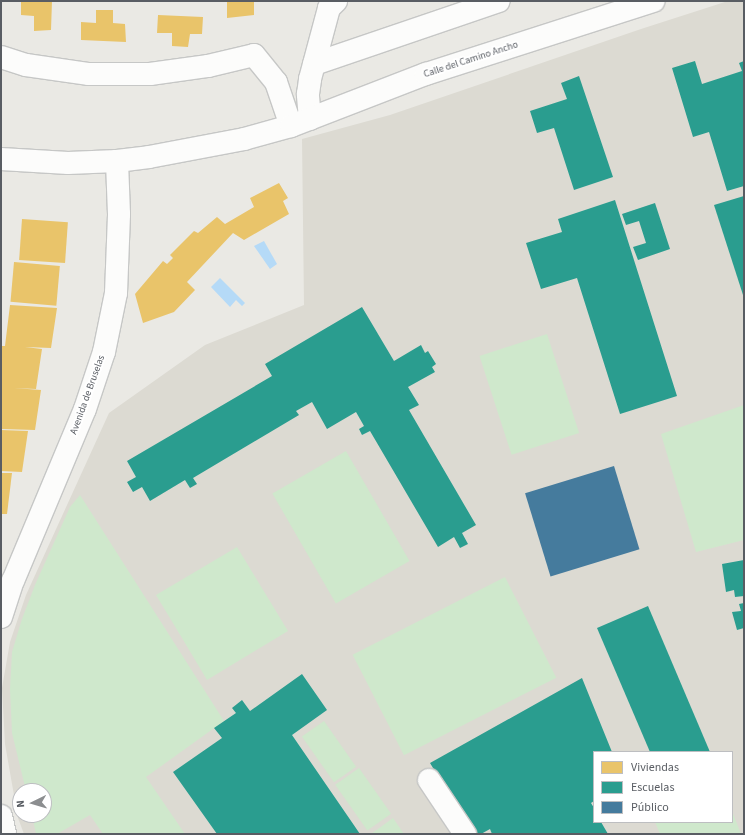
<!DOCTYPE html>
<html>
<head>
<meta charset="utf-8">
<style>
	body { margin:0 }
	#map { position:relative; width:745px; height:835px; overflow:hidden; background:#eae9e4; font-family:"Source Sans 3",sans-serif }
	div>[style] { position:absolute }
	.education>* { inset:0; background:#dcdad2 }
	.green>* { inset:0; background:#cfe8cc; transform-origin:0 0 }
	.water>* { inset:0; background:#b5daf7 }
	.homes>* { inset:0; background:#e9c46a; transform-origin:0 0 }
	.schools>* { inset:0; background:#2a9d8f }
	.public>* { inset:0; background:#457b9d; transform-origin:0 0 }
	.roads { filter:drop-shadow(1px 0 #c6c7c6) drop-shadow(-1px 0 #c6c7c6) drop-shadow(0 1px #c6c7c6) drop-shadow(0 -1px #c6c7c6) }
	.minor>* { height:22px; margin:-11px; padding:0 11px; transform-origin:11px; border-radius:11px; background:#fcfcfb }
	span { translate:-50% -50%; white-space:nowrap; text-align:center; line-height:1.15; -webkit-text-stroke:4px #fff; paint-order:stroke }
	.street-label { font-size:10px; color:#595d63 }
	.frame { position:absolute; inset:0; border:2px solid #595d63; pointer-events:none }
	.legend { position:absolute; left:593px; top:751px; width:140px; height:72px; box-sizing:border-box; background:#fff; border:1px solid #bdbec1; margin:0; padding:5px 7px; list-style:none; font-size:12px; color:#595d63 }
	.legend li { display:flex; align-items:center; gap:8px; height:20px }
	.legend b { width:20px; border:1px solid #bdbec1 }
	.north { position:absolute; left:12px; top:783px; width:40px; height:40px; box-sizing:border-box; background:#fff; border:1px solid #bdbec1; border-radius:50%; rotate:265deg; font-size:11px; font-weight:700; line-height:16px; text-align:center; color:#595d63 }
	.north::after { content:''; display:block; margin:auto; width:14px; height:18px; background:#8c8e90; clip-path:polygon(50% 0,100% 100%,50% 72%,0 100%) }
</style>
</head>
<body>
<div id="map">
	<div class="education">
		<div style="clip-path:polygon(evenodd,728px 1px,744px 1px,744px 834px,24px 834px,18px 818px,5px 744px,2px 688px,10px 642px,26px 595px,109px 413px,205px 345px,304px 305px,302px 139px,390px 115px,641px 29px,728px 1px,594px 752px,732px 752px,732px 822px,594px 822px,594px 752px,728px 1px,20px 791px,44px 791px,44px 815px,20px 815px,20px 791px)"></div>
	</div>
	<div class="green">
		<div style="left:547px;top:334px;width:104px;height:71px;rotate:72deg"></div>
		<div style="clip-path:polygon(744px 405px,744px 540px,696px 552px,661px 434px)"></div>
		<div style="left:346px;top:451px;width:127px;height:85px;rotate:60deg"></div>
		<div style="clip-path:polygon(80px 495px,224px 721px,146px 777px,185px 834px,103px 834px,90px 815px,57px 834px,36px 834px,32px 815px,44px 815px,44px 791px,26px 791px,12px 733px,10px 689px,12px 652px,22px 619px,35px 585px,70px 507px)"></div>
		<div style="clip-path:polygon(237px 547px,288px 631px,207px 680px,182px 638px,199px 627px,182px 638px,156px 595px)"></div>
		<div style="left:505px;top:577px;width:113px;height:171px;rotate:63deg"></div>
		<div style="left:324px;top:721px;width:56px;height:27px;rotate:55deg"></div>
		<div style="left:359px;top:768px;width:56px;height:29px;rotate:55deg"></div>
		<div style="clip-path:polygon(732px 811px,741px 834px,660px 834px,655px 822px,732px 822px)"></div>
		<div style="clip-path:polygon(393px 818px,404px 834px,371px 834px)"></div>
	</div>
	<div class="water">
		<div style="clip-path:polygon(264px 241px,277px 264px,270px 269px,254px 246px)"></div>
		<div style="clip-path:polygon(220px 278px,245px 303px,242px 306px,236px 300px,230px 307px,211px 287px)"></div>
	</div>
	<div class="homes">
		<div style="clip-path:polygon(21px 1px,52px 1px,51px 30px,34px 31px,34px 16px,21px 15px)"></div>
		<div style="clip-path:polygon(227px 1px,254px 1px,254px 15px,227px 18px)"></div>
		<div style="clip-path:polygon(96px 10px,113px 10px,113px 23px,125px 24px,126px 42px,81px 40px,81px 22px,96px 23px)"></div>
		<div style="clip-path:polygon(158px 15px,203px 17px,202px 34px,190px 34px,188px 47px,172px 46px,172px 33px,157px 33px)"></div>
		<div style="clip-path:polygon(279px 183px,288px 198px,283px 201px,289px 214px,244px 240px,233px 233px,187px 282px,195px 290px,174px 312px,143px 323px,135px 294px,163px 261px,167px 264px,173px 258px,170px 255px,194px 231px,198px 233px,217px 217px,225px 224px,254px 207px,250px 198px)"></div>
		<div style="left:22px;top:219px;width:46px;height:41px;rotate:4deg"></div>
		<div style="left:14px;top:262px;width:46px;height:40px;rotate:5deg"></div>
		<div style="clip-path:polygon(10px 305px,57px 308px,51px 348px,25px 347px,42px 349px,36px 389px,14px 388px,41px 390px,35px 430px,1px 429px,1px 346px,5px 346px)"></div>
		<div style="clip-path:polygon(1px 430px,28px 431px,22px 472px,1px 471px)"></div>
		<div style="clip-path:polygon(1px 473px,12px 473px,7px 514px,1px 514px)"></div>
	</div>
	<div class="schools">
		<div style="clip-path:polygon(695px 61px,702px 84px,742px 71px,739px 63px,744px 61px,744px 186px,727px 191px,709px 132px,693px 137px,672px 68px)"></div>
		<div style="clip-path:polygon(579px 76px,613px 177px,574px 190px,554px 128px,537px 133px,530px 111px,567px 99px,561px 83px)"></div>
		<div style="clip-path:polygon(744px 196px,744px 298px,714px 205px)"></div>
		<div style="clip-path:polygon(615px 200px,677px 396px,620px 414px,577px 278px,541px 289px,526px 243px,562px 232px,558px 219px)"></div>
		<div style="clip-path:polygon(655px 203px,670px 249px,638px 260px,633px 247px,646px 243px,639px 221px,626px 225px,622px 214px)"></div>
		<div style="clip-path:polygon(362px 307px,394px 361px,421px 345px,425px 353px,428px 351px,436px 364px,432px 367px,435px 372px,408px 387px,419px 405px,409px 410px,476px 525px,462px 533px,468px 544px,460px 548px,454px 537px,438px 547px,370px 431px,362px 435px,359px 429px,364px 426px,356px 412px,327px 429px,312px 402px,296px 411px,299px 415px,193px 478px,197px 484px,190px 488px,185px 480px,150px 501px,142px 487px,133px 492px,127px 482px,136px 477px,127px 461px,272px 376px,265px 364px)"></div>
		<div style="clip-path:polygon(744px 560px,744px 596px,735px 597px,734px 590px,726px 592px,722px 564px)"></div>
		<div style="clip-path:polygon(744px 603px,744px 628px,737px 630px,732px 612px,741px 611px,739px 604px)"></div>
		<div style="clip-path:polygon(648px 606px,710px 752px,650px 752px,597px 628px)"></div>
		<div style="clip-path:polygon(302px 674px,327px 710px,292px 735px,360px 834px,217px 834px,173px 772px,222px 738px,214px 728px,236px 713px,232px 708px,242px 700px,250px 711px)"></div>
		<div style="clip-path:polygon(582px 678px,612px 752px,594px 752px,594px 801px,591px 803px,594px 808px,594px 822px,601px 822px,608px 834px,492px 834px,490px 829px,481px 834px,473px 834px,430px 763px)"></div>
	</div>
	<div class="public">
		<div style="left:614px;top:466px;width:87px;height:93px;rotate:73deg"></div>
	</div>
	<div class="roads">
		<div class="minor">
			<div style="left:1px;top:57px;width:26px;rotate:18deg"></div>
			<div style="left:26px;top:65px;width:64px;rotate:8.1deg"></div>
			<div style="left:89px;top:74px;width:61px"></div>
			<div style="left:150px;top:74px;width:59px;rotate:-7.9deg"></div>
			<div style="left:208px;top:66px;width:47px;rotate:-13.4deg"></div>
			<div style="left:254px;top:55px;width:35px;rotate:51deg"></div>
			<div style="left:276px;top:82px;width:46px;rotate:71.2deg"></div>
			<div style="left:314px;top:64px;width:195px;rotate:-18.8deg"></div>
			<div style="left:310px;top:119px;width:25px;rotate:-95deg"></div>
			<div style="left:308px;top:94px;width:15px;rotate:-82deg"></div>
			<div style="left:310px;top:79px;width:73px;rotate:-75deg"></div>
			<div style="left:329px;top:8px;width:10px;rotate:-45deg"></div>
			<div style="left:1px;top:159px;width:67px;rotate:3.4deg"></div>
			<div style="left:68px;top:163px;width:49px;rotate:-2.3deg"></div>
			<div style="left:117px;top:161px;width:32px;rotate:-7deg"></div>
			<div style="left:149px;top:157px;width:97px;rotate:-10.7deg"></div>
			<div style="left:244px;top:139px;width:49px;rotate:-15.5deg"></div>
			<div style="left:291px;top:126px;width:145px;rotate:-21.1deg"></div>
			<div style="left:426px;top:74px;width:239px;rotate:-17.8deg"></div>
			<div style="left:1px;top:617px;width:38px;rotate:-72deg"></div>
			<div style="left:13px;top:581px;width:186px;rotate:-67.3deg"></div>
			<div style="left:85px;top:409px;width:60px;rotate:-71.6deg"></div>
			<div style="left:104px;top:352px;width:60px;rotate:-78.5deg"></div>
			<div style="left:116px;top:293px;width:79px;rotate:-87.8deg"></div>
			<div style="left:119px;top:214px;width:53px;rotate:-92.2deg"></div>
			<div style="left:429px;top:780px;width:65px;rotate:56.3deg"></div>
			<div style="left:1px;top:816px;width:18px;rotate:77deg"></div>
		</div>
	</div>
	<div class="street-label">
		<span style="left:471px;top:60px;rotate:-18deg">Calle del Camino Ancho</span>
		<span style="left:88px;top:395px;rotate:-70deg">Avenida de Bruselas</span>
	</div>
	<div class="frame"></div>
	<ul class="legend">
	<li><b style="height:11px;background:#e9c46a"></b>Viviendas</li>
	<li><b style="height:11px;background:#2a9d8f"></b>Escuelas</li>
	<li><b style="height:11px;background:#457b9d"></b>Público</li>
	</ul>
	<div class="north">N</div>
</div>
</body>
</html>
